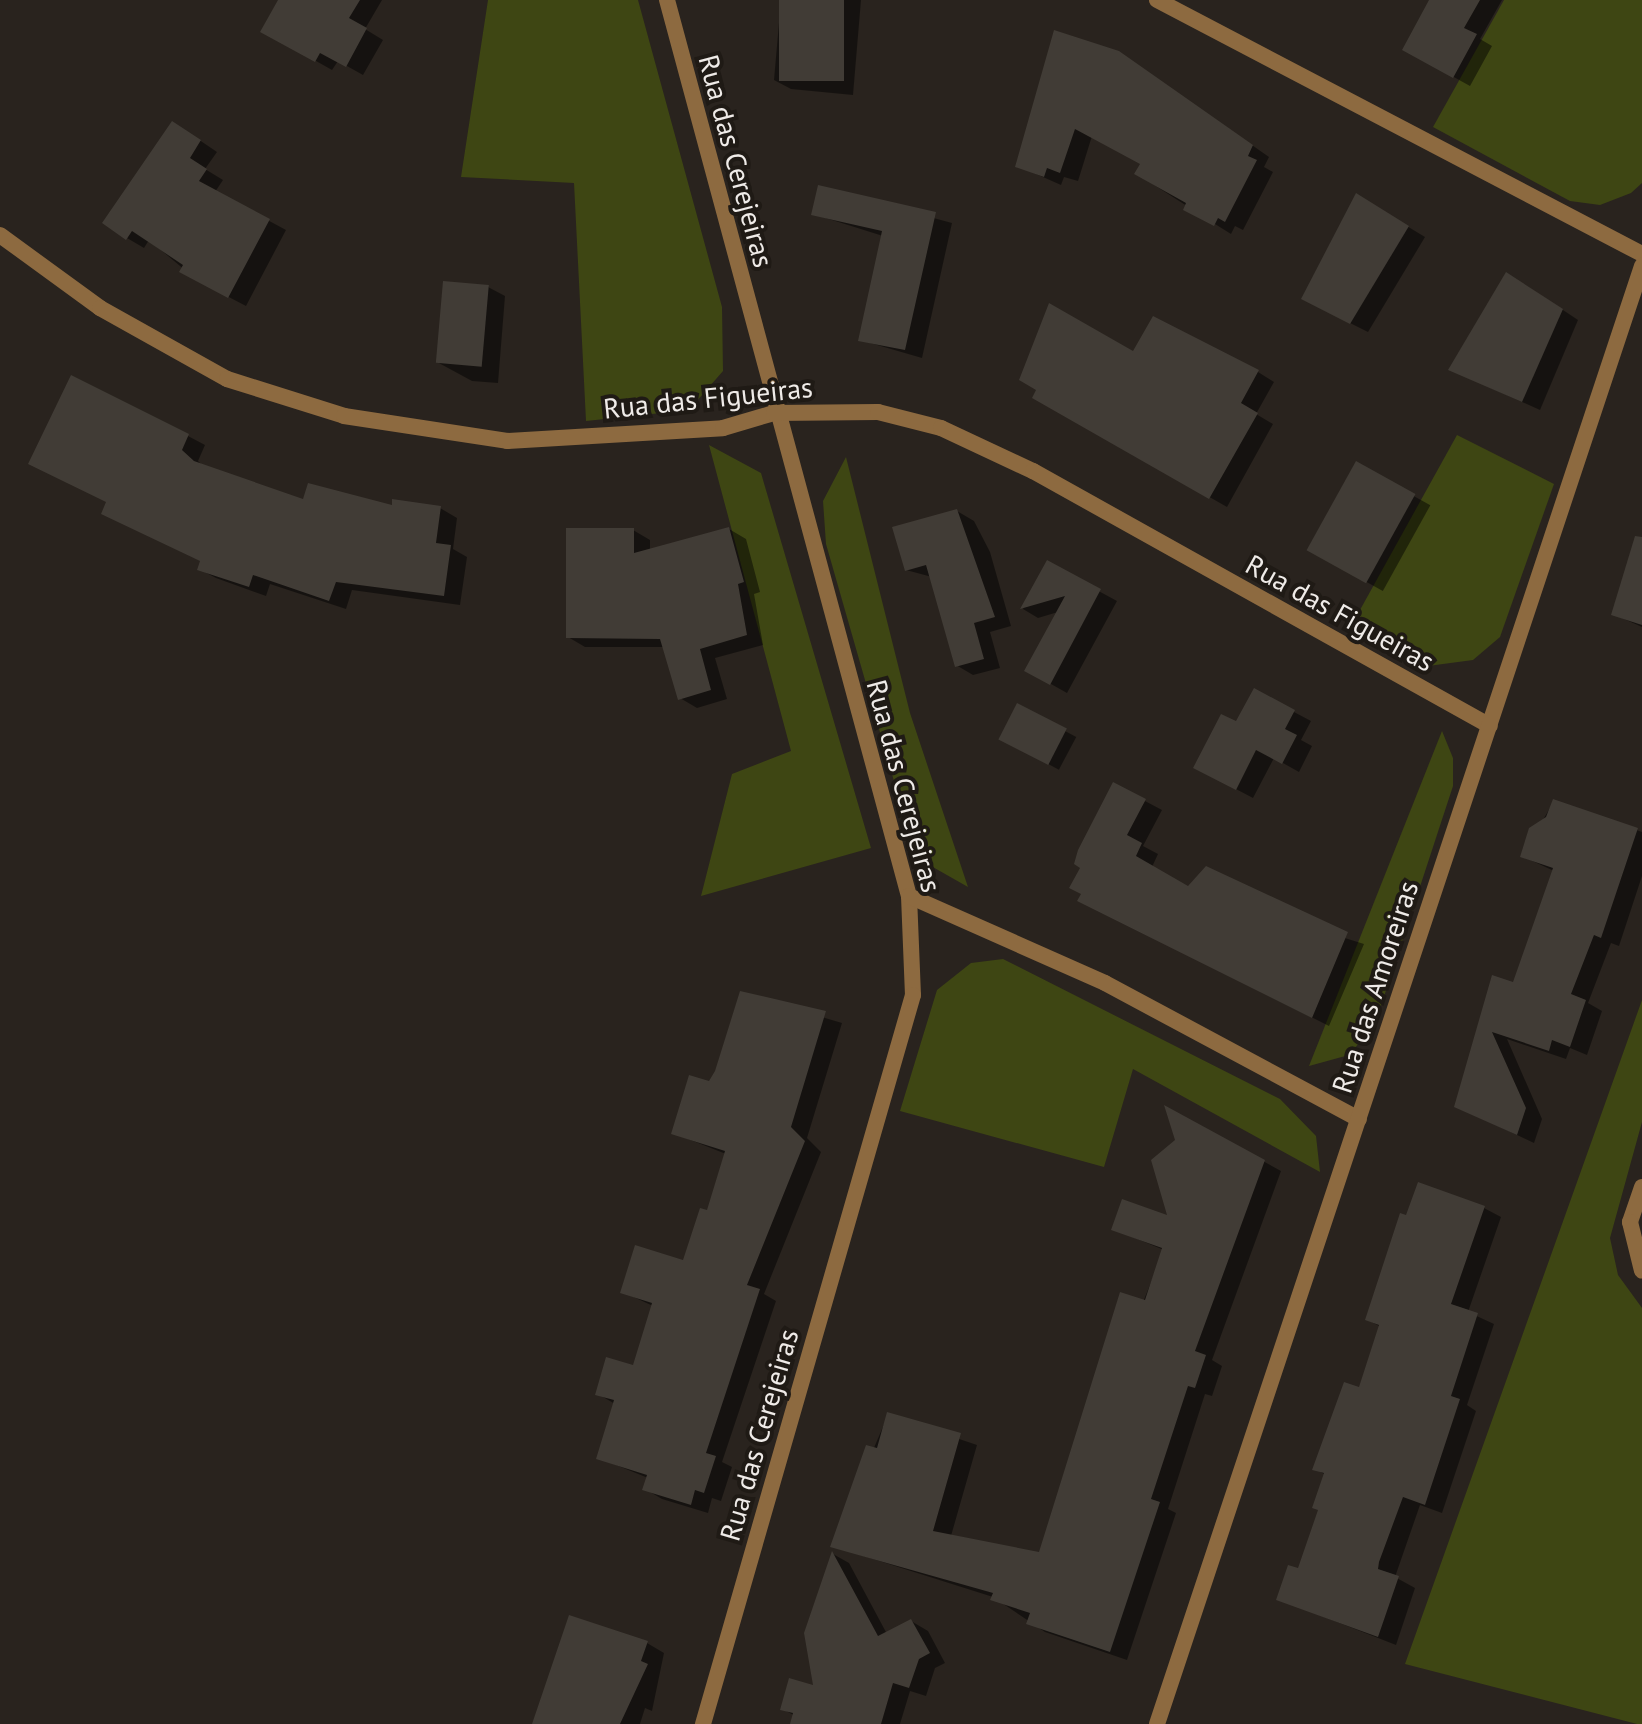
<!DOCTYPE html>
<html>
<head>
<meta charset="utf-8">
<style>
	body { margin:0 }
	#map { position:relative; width:1642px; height:1724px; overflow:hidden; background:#29231e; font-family:"PT Sans",sans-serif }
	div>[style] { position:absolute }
	.green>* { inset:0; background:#3e4613 }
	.shadow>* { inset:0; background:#0007; transform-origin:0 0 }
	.building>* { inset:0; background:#413c36; transform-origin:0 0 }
	.minor>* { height:16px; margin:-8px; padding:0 8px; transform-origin:8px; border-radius:8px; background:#8d6a40 }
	span { translate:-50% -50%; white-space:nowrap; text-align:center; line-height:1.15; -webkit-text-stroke:8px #1f1a15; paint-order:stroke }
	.street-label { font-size:28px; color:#efebe8 }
</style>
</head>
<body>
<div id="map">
	<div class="green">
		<div style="clip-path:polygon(488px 0,638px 0,722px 307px,723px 371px,689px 410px,586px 421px,574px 183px,461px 177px)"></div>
		<div style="clip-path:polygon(1504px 0,1642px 0,1642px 183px,1631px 193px,1600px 205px,1570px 201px,1433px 127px)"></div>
		<div style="clip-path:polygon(1457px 435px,1554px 484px,1500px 637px,1473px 660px,1428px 666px,1350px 628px)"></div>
		<div style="clip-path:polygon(709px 445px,761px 473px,871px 848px,701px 896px,732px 774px,791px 751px)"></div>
		<div style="clip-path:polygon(846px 457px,910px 713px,968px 887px,931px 866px,912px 844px,826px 544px,823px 501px)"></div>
		<div style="clip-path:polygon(1442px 731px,1453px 758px,1453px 786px,1375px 1024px,1349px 1055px,1309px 1066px)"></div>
		<div style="clip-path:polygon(1003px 959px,1280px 1099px,1316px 1136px,1320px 1172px,1133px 1069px,1104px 1167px,900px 1111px,937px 990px,971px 963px)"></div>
		<div style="clip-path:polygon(1642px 1000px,1642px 1122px,1610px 1238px,1618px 1275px,1642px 1308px,1642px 1724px,1637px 1724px,1405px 1664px)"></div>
	</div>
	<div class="shadow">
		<div style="clip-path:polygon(280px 0,382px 0,365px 29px,383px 40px,363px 75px,338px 61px,332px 70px,263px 31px)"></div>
		<div style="clip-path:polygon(781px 0,861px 0,853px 95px,791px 89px,774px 80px)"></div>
		<div style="clip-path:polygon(1432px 0,1502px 0,1480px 39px,1492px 46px,1470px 86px,1405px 50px)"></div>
		<div style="clip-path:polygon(1136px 64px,1269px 157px,1264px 167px,1273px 172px,1243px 230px,1235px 226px,1231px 234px,1215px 224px,1137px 174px,1142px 163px,1092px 136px,1078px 181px,1064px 177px,1061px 185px,1018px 166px)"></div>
		<div style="clip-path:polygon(189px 133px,217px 152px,205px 169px,223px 180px,215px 192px,286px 230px,246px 306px,198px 281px,149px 240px,144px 248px,127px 238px)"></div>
		<div style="clip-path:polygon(819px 187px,952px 223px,922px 358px,860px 340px,883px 236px,813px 214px)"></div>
		<div style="clip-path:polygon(1357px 196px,1425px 237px,1368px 332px,1320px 308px)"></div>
		<div style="clip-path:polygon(1524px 284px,1578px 320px,1540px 410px,1451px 370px)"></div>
		<div style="clip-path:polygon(488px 287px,505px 296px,498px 383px,472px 381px,437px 362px)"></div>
		<div style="clip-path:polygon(1134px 354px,1258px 372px,1274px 382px,1256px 414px,1273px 424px,1227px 507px,1034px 397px)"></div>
		<div style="clip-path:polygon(188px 436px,205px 445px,198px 461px,204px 467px,304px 501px,440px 508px,457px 518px,453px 549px,467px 557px,460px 605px,352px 590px,346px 609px,270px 584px,266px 596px,216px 578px,199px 569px,202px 561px,120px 522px)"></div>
		<div style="left:1356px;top:464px;width:85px;height:98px;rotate:29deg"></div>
		<div style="clip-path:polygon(957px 511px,974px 521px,990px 552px,1011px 626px,990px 632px,1000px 668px,973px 675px,956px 665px,932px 577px,906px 570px)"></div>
		<div style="clip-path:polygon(729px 529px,746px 539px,760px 592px,754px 594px,763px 645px,715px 658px,727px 699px,697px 708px,680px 698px,664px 647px,585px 647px,568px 637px,633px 530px,650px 540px,650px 551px)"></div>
		<div style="clip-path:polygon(1047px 563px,1117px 601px,1067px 693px,1026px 670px,1058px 612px,1038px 618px,1023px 609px)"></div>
		<div style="clip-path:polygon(1642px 563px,1642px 627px,1613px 614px)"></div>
		<div style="left:1018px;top:706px;width:66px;height:37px;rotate:28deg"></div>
		<div style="clip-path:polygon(1294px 712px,1311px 721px,1301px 740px,1312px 746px,1299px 772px,1274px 758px,1253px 798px,1213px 777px,1237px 724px)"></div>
		<div style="clip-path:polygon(1145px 801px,1162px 810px,1143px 846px,1158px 854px,1152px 867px,1189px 889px,1364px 944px,1329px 1026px,1079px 900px)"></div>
		<div style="clip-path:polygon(1554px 801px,1642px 832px,1642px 876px,1619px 946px,1611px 943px,1588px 1003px,1602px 1011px,1587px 1055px,1570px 1048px,1566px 1059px,1507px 1039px,1542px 1119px,1534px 1143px,1456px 1106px,1515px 985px,1554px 871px,1522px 856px)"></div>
		<div style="clip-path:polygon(741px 993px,842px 1023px,807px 1138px,821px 1152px,764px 1294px,776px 1301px,722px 1462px,732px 1467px,721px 1501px,712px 1498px,708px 1513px,662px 1499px,645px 1489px,648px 1478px,599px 1458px,615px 1404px,598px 1394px,634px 1368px,653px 1306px,623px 1292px,684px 1263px,709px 1213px,726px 1154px,673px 1133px,717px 1072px)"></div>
		<div style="clip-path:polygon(1168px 1109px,1281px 1171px,1212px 1360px,1222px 1366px,1212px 1396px,1205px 1394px,1168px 1509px,1176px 1513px,1127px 1660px,1045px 1632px,993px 1597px,832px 1546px,888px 1415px,977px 1445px,951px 1536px,1041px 1555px,1164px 1250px,1113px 1229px,1170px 1218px,1178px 1141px)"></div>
		<div style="clip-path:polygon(1484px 1208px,1501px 1217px,1468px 1312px,1494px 1324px,1467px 1405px,1476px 1411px,1442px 1513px,1420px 1505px,1395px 1577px,1415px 1588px,1396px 1645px,1278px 1599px,1299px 1571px,1320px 1511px,1326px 1475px,1315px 1469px,1360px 1389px,1381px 1327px,1368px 1320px,1407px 1218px)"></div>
		<div style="clip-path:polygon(833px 1554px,849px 1563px,887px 1634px,911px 1621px,928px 1631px,945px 1663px,935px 1668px,926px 1696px,910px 1691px,900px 1724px,792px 1724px,795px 1716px,783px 1709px,815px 1688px)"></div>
		<div style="clip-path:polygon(647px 1643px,664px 1653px,652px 1711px,645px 1708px,640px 1724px,534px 1724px)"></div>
	</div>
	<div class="building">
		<div style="clip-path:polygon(278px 0,360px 0,349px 18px,367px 28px,346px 67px,320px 53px,315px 62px,260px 32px)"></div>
		<div style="left:779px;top:0;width:65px;height:81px"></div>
		<div style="clip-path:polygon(1429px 0,1480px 0,1464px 28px,1477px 34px,1453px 78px,1402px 50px)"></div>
		<div style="clip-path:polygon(1054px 30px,1119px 51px,1253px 145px,1248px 156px,1257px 160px,1225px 222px,1218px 218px,1214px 226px,1183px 210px,1186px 203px,1134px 174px,1140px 164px,1075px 129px,1060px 173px,1047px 168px,1044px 177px,1015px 167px)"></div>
		<div style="clip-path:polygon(172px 121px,201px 140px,190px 158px,207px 169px,199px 181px,270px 219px,228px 298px,179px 272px,183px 265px,132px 231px,126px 240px,102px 223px)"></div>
		<div style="clip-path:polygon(818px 185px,936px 212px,905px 350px,858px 341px,882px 231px,811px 215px)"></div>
		<div style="clip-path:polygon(1356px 193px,1409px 226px,1350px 324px,1301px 299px)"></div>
		<div style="clip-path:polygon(1506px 272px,1563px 309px,1522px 402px,1448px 370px)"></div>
		<div style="left:443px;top:281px;width:46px;height:82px;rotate:5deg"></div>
		<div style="clip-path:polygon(1049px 303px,1133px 351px,1153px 316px,1259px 370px,1241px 403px,1258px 413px,1209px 499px,1032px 398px,1036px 390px,1019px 380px)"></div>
		<div style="clip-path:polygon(71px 375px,189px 434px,182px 450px,194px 461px,303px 499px,308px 483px,392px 505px,392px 499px,441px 506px,436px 543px,451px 545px,444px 596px,336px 582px,329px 601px,253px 575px,249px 587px,197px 570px,200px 561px,101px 514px,106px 502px,28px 464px)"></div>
		<div style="left:1356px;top:461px;width:68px;height:102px;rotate:29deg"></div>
		<div style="clip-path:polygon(957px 509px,995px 617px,974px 623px,984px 659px,955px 667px,926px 565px,905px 571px,892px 527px)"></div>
		<div style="clip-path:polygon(729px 527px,744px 582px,738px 584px,747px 635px,700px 649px,711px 690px,678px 700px,660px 639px,566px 638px,566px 528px,634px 528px,634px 553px)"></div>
		<div style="clip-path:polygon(1635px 536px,1642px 537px,1642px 625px,1611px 615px)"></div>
		<div style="clip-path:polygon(1047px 560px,1101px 589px,1050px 685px,1024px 671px,1065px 596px,1020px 609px)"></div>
		<div style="clip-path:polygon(1254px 688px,1295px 710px,1285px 729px,1297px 735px,1282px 764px,1256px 750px,1236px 790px,1193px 768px,1221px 714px,1236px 721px)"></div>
		<div style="left:1017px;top:703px;width:56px;height:41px;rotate:27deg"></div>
		<div style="clip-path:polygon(1113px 782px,1146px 799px,1127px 835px,1142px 843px,1136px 856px,1188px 886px,1206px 866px,1348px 932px,1312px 1018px,1077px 901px,1081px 894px,1069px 888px,1080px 868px,1074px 864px,1078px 850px)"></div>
		<div style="clip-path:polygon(1553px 799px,1638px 828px,1601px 938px,1594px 935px,1571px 994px,1586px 1000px,1570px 1047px,1552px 1040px,1549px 1051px,1492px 1032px,1526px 1108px,1517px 1135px,1454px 1107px,1492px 975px,1513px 982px,1553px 868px,1520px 857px,1529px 828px,1546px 817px)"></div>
		<div style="clip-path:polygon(740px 991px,826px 1011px,791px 1127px,805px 1141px,747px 1285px,760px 1289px,706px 1453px,716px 1456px,704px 1493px,695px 1490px,691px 1505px,642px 1490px,647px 1475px,596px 1459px,614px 1400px,595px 1395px,606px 1357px,633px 1365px,652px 1303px,620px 1293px,635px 1245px,683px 1260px,700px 1208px,707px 1210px,725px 1151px,671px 1134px,689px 1075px,709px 1081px,715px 1071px)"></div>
		<div style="clip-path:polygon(1164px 1105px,1265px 1160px,1195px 1351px,1206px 1355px,1195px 1388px,1188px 1386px,1151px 1499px,1160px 1502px,1110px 1652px,1026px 1624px,1030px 1613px,990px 1600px,993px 1593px,830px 1547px,866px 1445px,877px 1448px,887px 1412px,961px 1433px,933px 1531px,1039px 1552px,1120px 1292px,1145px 1300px,1162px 1248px,1111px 1230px,1122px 1199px,1167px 1215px,1151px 1160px,1175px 1140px)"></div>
		<div style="clip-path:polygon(1418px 1182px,1485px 1206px,1451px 1304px,1478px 1313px,1451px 1396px,1460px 1399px,1425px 1505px,1403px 1497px,1379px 1562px,1378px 1569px,1399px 1576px,1378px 1637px,1276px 1600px,1288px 1565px,1298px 1568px,1318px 1510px,1312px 1508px,1324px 1473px,1312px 1470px,1344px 1382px,1359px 1387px,1379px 1325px,1365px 1320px,1400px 1213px,1406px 1215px)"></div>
		<div style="clip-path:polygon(832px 1551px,878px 1636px,911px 1619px,930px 1653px,919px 1659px,909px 1688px,893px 1683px,881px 1724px,790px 1724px,793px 1713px,780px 1710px,789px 1678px,813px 1685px,804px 1633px)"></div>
		<div style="clip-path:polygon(569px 1615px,648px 1641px,641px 1661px,648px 1664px,620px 1724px,532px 1724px)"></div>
	</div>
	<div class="minor">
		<div style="left:667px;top:0;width:928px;rotate:74.89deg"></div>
		<div style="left:909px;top:896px;width:99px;rotate:87.7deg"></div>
		<div style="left:913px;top:995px;width:759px;rotate:106.07deg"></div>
		<div style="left:1157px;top:0;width:547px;rotate:27.64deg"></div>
		<div style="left:0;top:235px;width:124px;rotate:36.1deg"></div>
		<div style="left:100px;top:308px;width:145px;rotate:29.2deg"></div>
		<div style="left:227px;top:379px;width:123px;rotate:17.5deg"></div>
		<div style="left:344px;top:416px;width:165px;rotate:8.7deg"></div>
		<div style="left:507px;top:441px;width:216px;rotate:-3.4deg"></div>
		<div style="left:723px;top:428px;width:53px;rotate:-16.4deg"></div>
		<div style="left:774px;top:413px;width:104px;rotate:-0.6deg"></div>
		<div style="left:878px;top:412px;width:65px;rotate:14.3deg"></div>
		<div style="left:941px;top:428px;width:102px;rotate:25.1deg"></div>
		<div style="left:1033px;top:471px;width:523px;rotate:29.16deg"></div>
		<div style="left:909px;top:896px;width:214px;rotate:23.9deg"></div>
		<div style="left:1105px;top:983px;width:288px;rotate:28.2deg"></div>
		<div style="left:1642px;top:1187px;width:37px;rotate:109deg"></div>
		<div style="left:1630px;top:1222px;width:50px;rotate:76.2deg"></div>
		<div style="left:1157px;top:1724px;width:1537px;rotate:-71.6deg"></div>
	</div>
	<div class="street-label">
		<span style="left:736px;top:161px;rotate:75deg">Rua das Cerejeiras</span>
		<span style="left:708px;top:398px;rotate:-6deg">Rua das Figueiras</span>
		<span style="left:1340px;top:613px;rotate:29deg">Rua das Figueiras</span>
		<span style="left:904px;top:786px;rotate:75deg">Rua das Cerejeiras</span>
		<span style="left:1375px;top:987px;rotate:-72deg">Rua das Amoreiras</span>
		<span style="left:759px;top:1435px;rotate:-74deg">Rua das Cerejeiras</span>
	</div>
</div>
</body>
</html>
